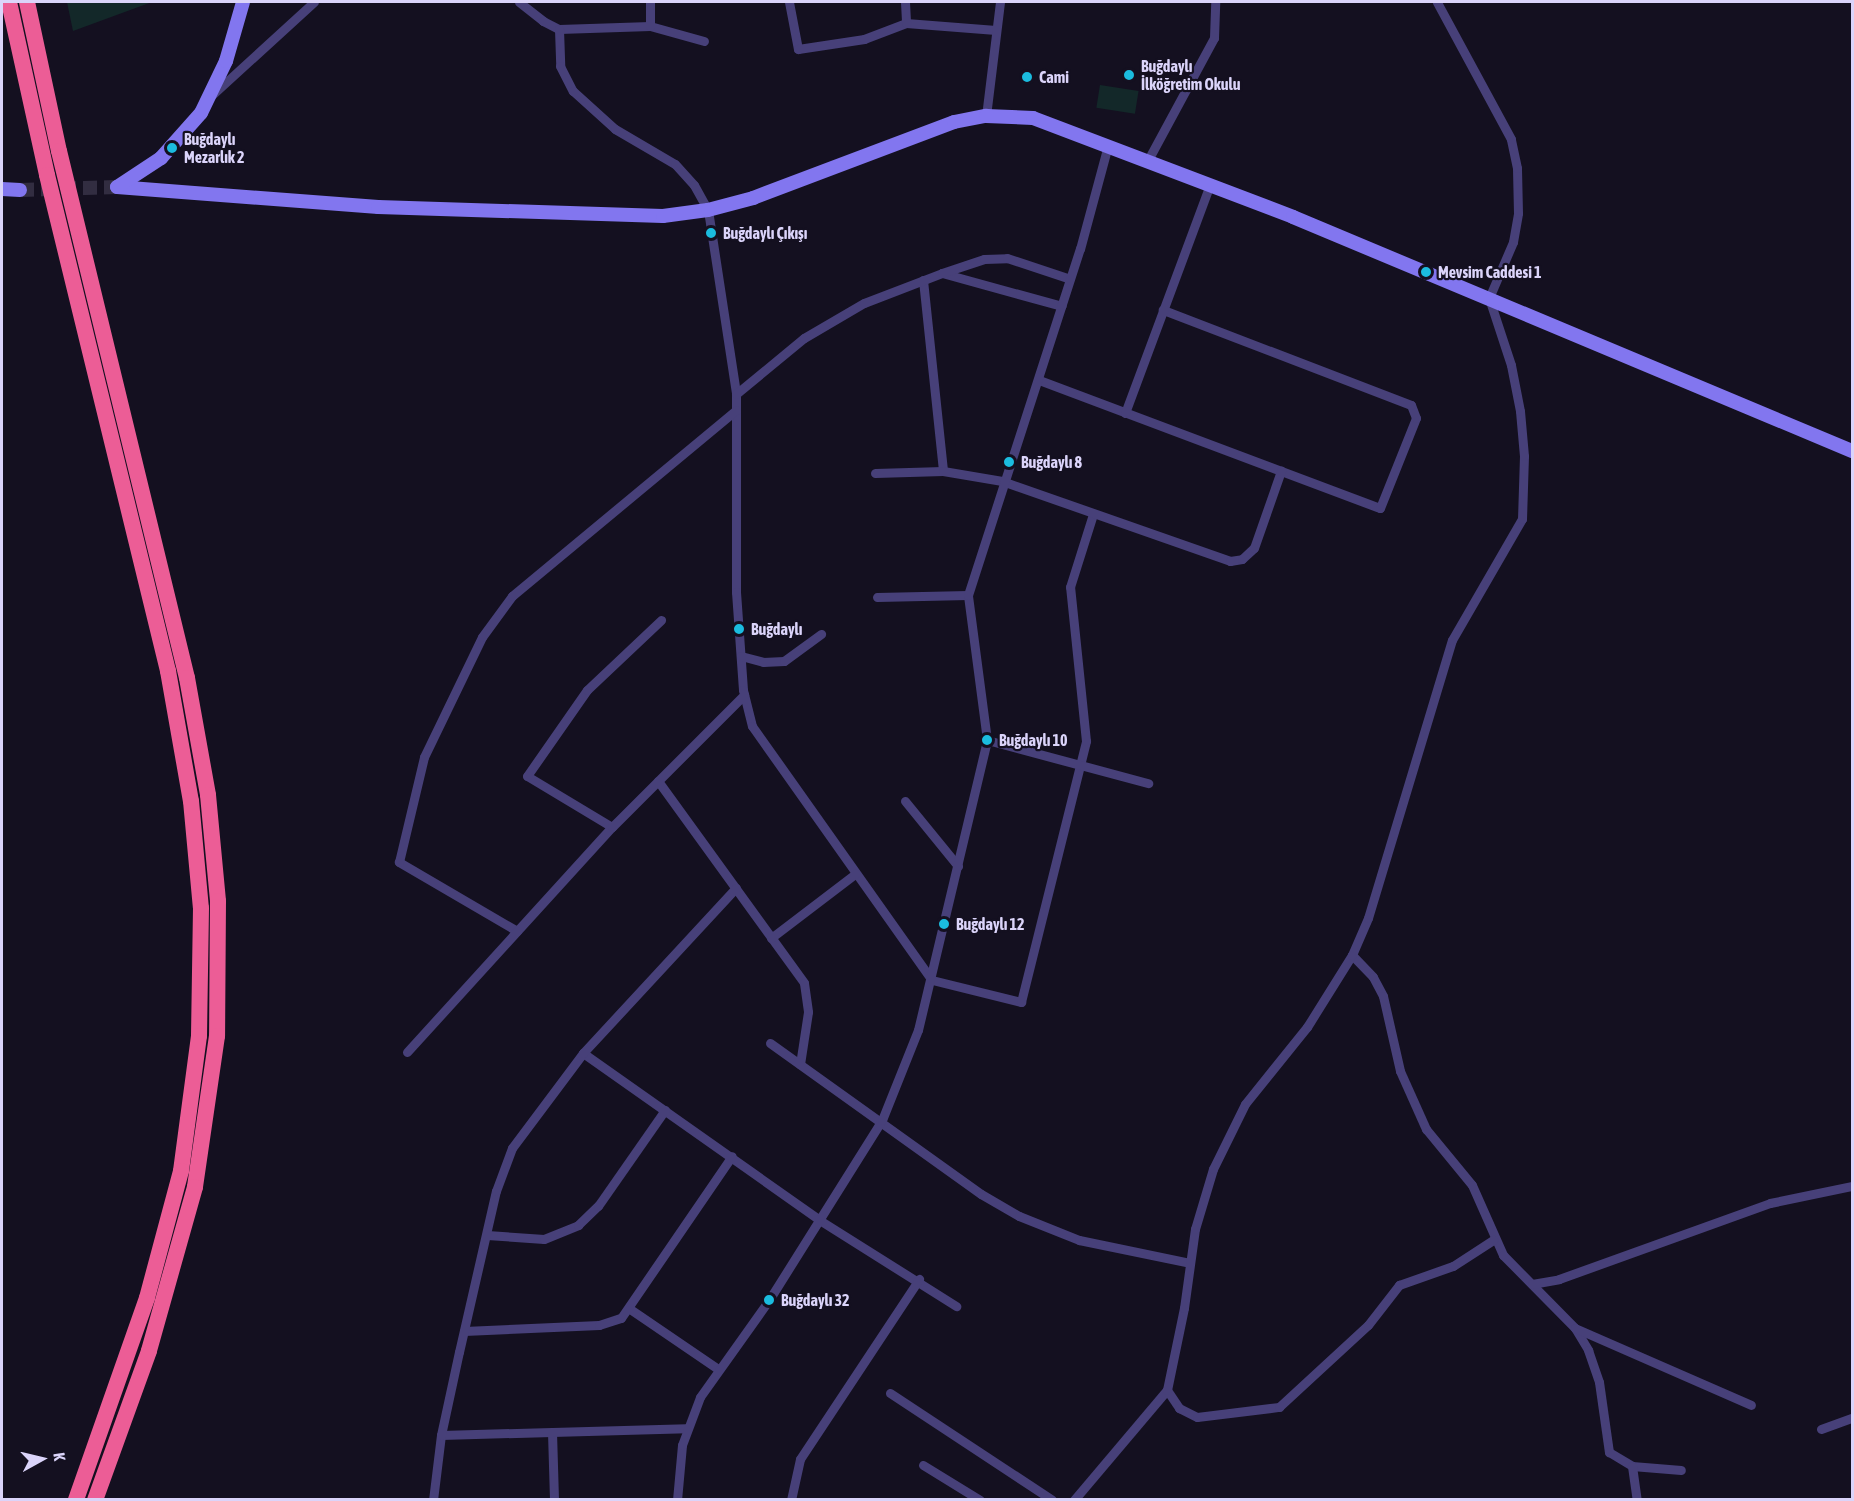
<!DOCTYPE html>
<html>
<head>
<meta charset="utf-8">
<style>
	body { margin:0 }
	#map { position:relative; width:1854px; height:1501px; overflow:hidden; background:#141020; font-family:"Asap Condensed",sans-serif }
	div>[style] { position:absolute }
	.green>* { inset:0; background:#132829; transform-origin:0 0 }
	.secondary-tunnel>* { height:14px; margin-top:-7px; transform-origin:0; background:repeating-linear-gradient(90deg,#322d41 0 14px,transparent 0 21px) }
	.street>* { height:9px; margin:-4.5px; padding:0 4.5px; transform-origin:4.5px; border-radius:4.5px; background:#474079 }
	.secondary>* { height:14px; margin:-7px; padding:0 7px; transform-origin:7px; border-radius:7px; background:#8276ef }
	.highway>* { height:16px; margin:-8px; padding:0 8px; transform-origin:8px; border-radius:8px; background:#ec5d96 }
	.dots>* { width:16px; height:16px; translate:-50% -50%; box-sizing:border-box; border:3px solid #141020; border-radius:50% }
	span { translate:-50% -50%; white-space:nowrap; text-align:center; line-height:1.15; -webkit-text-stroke:4.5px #141020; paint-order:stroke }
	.poi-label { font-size:16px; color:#dbd4fa; font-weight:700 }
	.left { translate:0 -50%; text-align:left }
	.frame { position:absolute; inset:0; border:3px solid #dbd4fa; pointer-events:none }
	.north { position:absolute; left:12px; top:1429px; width:60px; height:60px; -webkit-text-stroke:4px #141020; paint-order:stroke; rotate:82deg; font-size:16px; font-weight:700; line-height:24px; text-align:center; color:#dbd4fa }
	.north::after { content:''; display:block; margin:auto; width:21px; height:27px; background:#dbd4fa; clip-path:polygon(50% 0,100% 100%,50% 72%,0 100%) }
</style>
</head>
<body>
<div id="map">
	<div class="green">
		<div style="clip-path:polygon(67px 2px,152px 2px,73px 31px)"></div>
		<div style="left:1100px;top:85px;width:39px;height:23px;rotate:9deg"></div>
	</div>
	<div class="secondary-tunnel">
		<div style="left:20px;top:190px;width:97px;rotate:-1.8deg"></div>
	</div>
	<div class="street">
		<div style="left:519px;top:2px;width:31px;rotate:38deg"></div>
		<div style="left:543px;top:21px;width:18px;rotate:27deg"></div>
		<div style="left:559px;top:29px;width:91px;rotate:-1.9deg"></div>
		<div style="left:650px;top:26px;width:56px;rotate:15.5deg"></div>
		<div style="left:650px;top:2px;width:24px;rotate:90deg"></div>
		<div style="left:789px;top:2px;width:48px;rotate:79.2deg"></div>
		<div style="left:798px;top:49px;width:67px;rotate:-8.6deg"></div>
		<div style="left:864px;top:39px;width:45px;rotate:-20.9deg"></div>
		<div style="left:906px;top:23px;width:90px;rotate:4.4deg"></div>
		<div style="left:905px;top:2px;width:21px;rotate:87deg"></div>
		<div style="left:559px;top:29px;width:37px;rotate:88deg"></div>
		<div style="left:560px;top:66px;width:28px;rotate:63deg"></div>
		<div style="left:573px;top:91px;width:57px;rotate:42.1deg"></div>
		<div style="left:615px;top:129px;width:69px;rotate:30.3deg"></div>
		<div style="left:675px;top:164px;width:28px;rotate:48deg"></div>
		<div style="left:694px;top:185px;width:29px;rotate:61deg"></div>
		<div style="left:708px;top:210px;width:186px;rotate:81.3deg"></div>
		<div style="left:736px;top:394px;width:198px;rotate:90deg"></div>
		<div style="left:736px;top:592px;width:98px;rotate:85.9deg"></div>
		<div style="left:743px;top:690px;width:37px;rotate:76deg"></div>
		<div style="left:752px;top:726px;width:311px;rotate:54.7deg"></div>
		<div style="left:932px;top:980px;width:92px;rotate:13.9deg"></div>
		<div style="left:1021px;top:1002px;width:269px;rotate:-76deg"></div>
		<div style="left:1086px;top:741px;width:155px;rotate:-95.9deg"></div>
		<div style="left:1070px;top:587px;width:77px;rotate:-72.5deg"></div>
		<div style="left:212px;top:95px;width:138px;rotate:-42.4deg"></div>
		<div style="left:986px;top:116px;width:115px;rotate:-83deg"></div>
		<div style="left:1148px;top:160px;width:139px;rotate:-61.6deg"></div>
		<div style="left:1214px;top:38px;width:36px;rotate:-88deg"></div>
		<div style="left:942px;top:273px;width:124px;rotate:15.4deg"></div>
		<div style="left:923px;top:280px;width:192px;rotate:84deg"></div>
		<div style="left:1039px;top:380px;width:364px;rotate:20.6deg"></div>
		<div style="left:1380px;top:508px;width:97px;rotate:-68.2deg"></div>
		<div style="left:1416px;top:418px;width:14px;rotate:-111deg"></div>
		<div style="left:1411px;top:405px;width:266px;rotate:-159deg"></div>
		<div style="left:736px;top:394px;width:88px;rotate:-39.5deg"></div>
		<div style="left:804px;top:338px;width:69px;rotate:-30.3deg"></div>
		<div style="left:864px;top:303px;width:84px;rotate:-21deg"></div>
		<div style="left:942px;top:273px;width:44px;rotate:-18.4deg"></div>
		<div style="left:984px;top:259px;width:23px;rotate:-2deg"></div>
		<div style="left:1007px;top:258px;width:66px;rotate:18.4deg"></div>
		<div style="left:1125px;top:413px;width:244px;rotate:-69.6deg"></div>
		<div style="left:875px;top:473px;width:68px;rotate:-1.7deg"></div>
		<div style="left:943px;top:471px;width:60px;rotate:9.6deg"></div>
		<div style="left:1002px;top:481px;width:242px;rotate:19.3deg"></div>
		<div style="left:1230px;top:561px;width:12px;rotate:-9deg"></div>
		<div style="left:1242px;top:559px;width:16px;rotate:-43deg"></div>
		<div style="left:1254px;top:548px;width:82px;rotate:-70.7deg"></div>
		<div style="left:877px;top:597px;width:91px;rotate:-1.3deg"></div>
		<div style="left:741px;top:656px;width:23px;rotate:15deg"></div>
		<div style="left:763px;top:662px;width:21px;rotate:-3deg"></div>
		<div style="left:784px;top:661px;width:46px;rotate:-36.1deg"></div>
		<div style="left:987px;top:740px;width:167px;rotate:15deg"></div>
		<div style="left:658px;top:781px;width:249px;rotate:54.1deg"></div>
		<div style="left:804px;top:983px;width:29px;rotate:82deg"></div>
		<div style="left:808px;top:1012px;width:53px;rotate:98.7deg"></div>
		<div style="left:905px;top:801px;width:84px;rotate:50.8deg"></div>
		<div style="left:612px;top:827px;width:99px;rotate:-149deg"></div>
		<div style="left:527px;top:776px;width:105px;rotate:-55.1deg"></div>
		<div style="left:587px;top:690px;width:102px;rotate:-43.4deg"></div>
		<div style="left:517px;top:931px;width:137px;rotate:-149.7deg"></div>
		<div style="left:399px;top:862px;width:108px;rotate:-76.6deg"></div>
		<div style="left:424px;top:757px;width:133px;rotate:-64.2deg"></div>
		<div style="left:482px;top:637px;width:51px;rotate:-53.8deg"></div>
		<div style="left:512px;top:596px;width:291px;rotate:-39.7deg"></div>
		<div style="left:771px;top:938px;width:106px;rotate:-37.3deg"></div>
		<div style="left:1352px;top:955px;width:30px;rotate:46deg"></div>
		<div style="left:1373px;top:977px;width:21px;rotate:62deg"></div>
		<div style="left:1383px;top:996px;width:77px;rotate:77.2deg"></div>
		<div style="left:1400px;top:1071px;width:64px;rotate:65.9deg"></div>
		<div style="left:1426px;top:1129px;width:72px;rotate:50.6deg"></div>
		<div style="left:1472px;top:1185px;width:77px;rotate:66.1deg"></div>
		<div style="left:1503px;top:1255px;width:103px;rotate:45.4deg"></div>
		<div style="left:1575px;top:1328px;width:26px;rotate:59deg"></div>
		<div style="left:1588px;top:1350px;width:34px;rotate:71deg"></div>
		<div style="left:1599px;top:1382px;width:71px;rotate:81.9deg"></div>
		<div style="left:1609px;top:1452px;width:27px;rotate:31deg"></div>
		<div style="left:1632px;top:1466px;width:49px;rotate:4.7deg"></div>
		<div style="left:770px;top:1043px;width:259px;rotate:35.6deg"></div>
		<div style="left:981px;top:1194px;width:44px;rotate:30.1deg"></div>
		<div style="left:1019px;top:1216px;width:65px;rotate:21.8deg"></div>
		<div style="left:1079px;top:1240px;width:113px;rotate:11.7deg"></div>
		<div style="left:407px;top:1052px;width:304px;rotate:-47.7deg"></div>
		<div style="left:612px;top:827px;width:187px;rotate:-45deg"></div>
		<div style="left:583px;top:1053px;width:291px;rotate:35.2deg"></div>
		<div style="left:821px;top:1221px;width:160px;rotate:32.2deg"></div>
		<div style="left:487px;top:1235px;width:57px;rotate:4deg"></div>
		<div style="left:544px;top:1239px;width:37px;rotate:-22deg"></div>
		<div style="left:578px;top:1225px;width:28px;rotate:-44deg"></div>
		<div style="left:598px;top:1206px;width:117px;rotate:-55.1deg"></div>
		<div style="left:1532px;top:1284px;width:27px;rotate:-10deg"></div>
		<div style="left:1559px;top:1279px;width:224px;rotate:-19.8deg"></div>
		<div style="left:1770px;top:1203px;width:84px;rotate:-11.7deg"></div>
		<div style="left:630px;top:1309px;width:107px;rotate:34.3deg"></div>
		<div style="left:1575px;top:1328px;width:192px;rotate:23.6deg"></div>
		<div style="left:464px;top:1331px;width:135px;rotate:-2.5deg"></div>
		<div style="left:599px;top:1325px;width:23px;rotate:-18deg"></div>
		<div style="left:621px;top:1318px;width:196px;rotate:-55.6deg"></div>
		<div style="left:1167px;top:1390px;width:22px;rotate:56deg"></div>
		<div style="left:1179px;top:1408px;width:20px;rotate:27deg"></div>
		<div style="left:1197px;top:1417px;width:83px;rotate:-7deg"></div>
		<div style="left:1279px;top:1407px;width:121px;rotate:-42.7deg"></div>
		<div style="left:1368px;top:1325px;width:51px;rotate:-52.2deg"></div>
		<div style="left:1399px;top:1285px;width:57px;rotate:-19.4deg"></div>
		<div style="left:1453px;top:1266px;width:48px;rotate:-33deg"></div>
		<div style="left:890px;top:1393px;width:194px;rotate:33.4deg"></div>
		<div style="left:1821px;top:1429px;width:33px;rotate:-20deg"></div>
		<div style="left:552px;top:1432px;width:68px;rotate:88.3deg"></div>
		<div style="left:441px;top:1435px;width:245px;rotate:-1.6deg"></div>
		<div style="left:923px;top:1465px;width:67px;rotate:31.6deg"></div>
		<div style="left:1632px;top:1466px;width:34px;rotate:82deg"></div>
		<div style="left:433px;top:1500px;width:65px;rotate:-83deg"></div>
		<div style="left:441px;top:1435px;width:85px;rotate:-77.8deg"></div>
		<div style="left:459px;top:1352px;width:165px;rotate:-77.1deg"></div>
		<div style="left:496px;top:1191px;width:46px;rotate:-69.6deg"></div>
		<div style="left:512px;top:1148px;width:119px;rotate:-53.2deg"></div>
		<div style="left:583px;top:1053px;width:225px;rotate:-47.2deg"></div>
		<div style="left:677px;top:1500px;width:55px;rotate:-84.8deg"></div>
		<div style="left:682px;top:1445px;width:51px;rotate:-69.4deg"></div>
		<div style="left:700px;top:1397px;width:119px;rotate:-54.6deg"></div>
		<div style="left:769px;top:1300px;width:213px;rotate:-57.9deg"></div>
		<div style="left:882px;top:1120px;width:97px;rotate:-68.2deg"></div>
		<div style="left:918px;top:1030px;width:298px;rotate:-76.6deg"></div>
		<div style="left:987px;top:740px;width:146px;rotate:-97.5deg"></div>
		<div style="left:968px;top:595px;width:364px;rotate:-72.1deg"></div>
		<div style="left:1080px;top:249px;width:108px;rotate:-74.9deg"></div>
		<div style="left:791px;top:1500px;width:42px;rotate:-77.6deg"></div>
		<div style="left:800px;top:1459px;width:216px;rotate:-56.5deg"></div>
		<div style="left:1074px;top:1500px;width:144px;rotate:-49.8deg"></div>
		<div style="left:1167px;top:1390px;width:84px;rotate:-78.3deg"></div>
		<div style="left:1184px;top:1308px;width:80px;rotate:-82.1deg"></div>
		<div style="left:1195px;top:1229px;width:63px;rotate:-73.3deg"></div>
		<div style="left:1213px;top:1169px;width:72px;rotate:-63.8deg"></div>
		<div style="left:1245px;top:1104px;width:99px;rotate:-51.2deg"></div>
		<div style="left:1307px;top:1027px;width:85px;rotate:-58deg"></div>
		<div style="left:1352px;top:955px;width:40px;rotate:-66.6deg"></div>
		<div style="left:1368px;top:918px;width:290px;rotate:-73.2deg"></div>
		<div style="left:1452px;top:640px;width:140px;rotate:-60deg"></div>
		<div style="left:1522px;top:519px;width:63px;rotate:-88.2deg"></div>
		<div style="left:1524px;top:456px;width:45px;rotate:-95.1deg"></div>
		<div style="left:1520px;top:411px;width:47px;rotate:-101.1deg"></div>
		<div style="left:1511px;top:365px;width:71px;rotate:-108.2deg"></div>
		<div style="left:1489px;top:298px;width:61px;rotate:-66.8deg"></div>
		<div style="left:1513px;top:242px;width:29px;rotate:-80deg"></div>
		<div style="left:1518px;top:213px;width:45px;rotate:-91.3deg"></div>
		<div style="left:1517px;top:168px;width:30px;rotate:-102deg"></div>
		<div style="left:1511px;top:139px;width:156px;rotate:-118.4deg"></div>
	</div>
	<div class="secondary">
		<div style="left:117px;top:187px;width:262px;rotate:4.4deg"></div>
		<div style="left:378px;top:207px;width:285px;rotate:1.8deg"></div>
		<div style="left:663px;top:216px;width:45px;rotate:-7.6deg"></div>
		<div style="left:708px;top:210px;width:47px;rotate:-14.9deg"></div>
		<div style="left:753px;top:198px;width:215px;rotate:-20.7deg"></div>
		<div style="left:954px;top:122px;width:33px;rotate:-11deg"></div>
		<div style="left:986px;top:116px;width:47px;rotate:2.4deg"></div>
		<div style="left:1033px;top:118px;width:278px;rotate:20.8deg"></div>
		<div style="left:1293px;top:217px;width:606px;rotate:22.71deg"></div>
		<div style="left:117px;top:187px;width:53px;rotate:-33.4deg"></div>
		<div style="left:161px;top:158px;width:60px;rotate:-48.4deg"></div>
		<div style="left:201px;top:113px;width:58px;rotate:-64.3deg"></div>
		<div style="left:226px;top:61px;width:61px;rotate:-73.9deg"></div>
		<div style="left:2px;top:189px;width:18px;rotate:3deg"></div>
	</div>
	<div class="highway">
		<div style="left:9px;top:2px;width:177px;rotate:77.6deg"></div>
		<div style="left:47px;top:175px;width:511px;rotate:76.29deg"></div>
		<div style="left:168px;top:671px;width:132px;rotate:80deg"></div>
		<div style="left:191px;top:801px;width:107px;rotate:84.7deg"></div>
		<div style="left:201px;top:908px;width:128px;rotate:90.9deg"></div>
		<div style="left:199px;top:1036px;width:136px;rotate:97.6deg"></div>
		<div style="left:181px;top:1171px;width:131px;rotate:105deg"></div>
		<div style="left:147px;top:1298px;width:214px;rotate:109.4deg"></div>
		<div style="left:27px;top:2px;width:152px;rotate:77.9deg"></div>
		<div style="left:59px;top:151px;width:542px;rotate:76.35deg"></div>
		<div style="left:187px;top:678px;width:119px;rotate:79.8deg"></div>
		<div style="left:208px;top:795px;width:106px;rotate:84.6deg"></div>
		<div style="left:218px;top:901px;width:135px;rotate:90.4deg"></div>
		<div style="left:217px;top:1036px;width:153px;rotate:98.3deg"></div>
		<div style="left:195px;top:1187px;width:170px;rotate:105.7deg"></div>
		<div style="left:149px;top:1351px;width:158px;rotate:109.9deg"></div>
	</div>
	<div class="dots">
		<div style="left:1129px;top:75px;background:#1bbcdf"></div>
		<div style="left:1027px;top:77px;background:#1bbcdf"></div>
		<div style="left:172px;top:148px;background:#1bbcdf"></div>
		<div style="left:711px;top:233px;background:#1bbcdf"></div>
		<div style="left:1426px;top:272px;background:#1bbcdf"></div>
		<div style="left:1009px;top:462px;background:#1bbcdf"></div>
		<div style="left:739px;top:629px;background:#1bbcdf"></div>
		<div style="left:987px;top:740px;background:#1bbcdf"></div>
		<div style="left:944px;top:924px;background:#1bbcdf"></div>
		<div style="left:769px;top:1300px;background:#1bbcdf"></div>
	</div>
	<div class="poi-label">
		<span class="left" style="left:1141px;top:75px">Buğdaylı<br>İlköğretim Okulu</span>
		<span class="left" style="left:1039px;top:77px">Cami</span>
		<span class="left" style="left:184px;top:148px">Buğdaylı<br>Mezarlık 2</span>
		<span class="left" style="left:723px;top:233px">Buğdaylı Çıkışı</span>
		<span class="left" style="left:1438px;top:272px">Mevsim Caddesi 1</span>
		<span class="left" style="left:1021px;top:462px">Buğdaylı 8</span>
		<span class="left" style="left:751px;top:629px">Buğdaylı</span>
		<span class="left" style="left:999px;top:740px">Buğdaylı 10</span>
		<span class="left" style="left:956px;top:924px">Buğdaylı 12</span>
		<span class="left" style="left:781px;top:1300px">Buğdaylı 32</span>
	</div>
	<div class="frame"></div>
	<div class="north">K</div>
</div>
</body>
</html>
